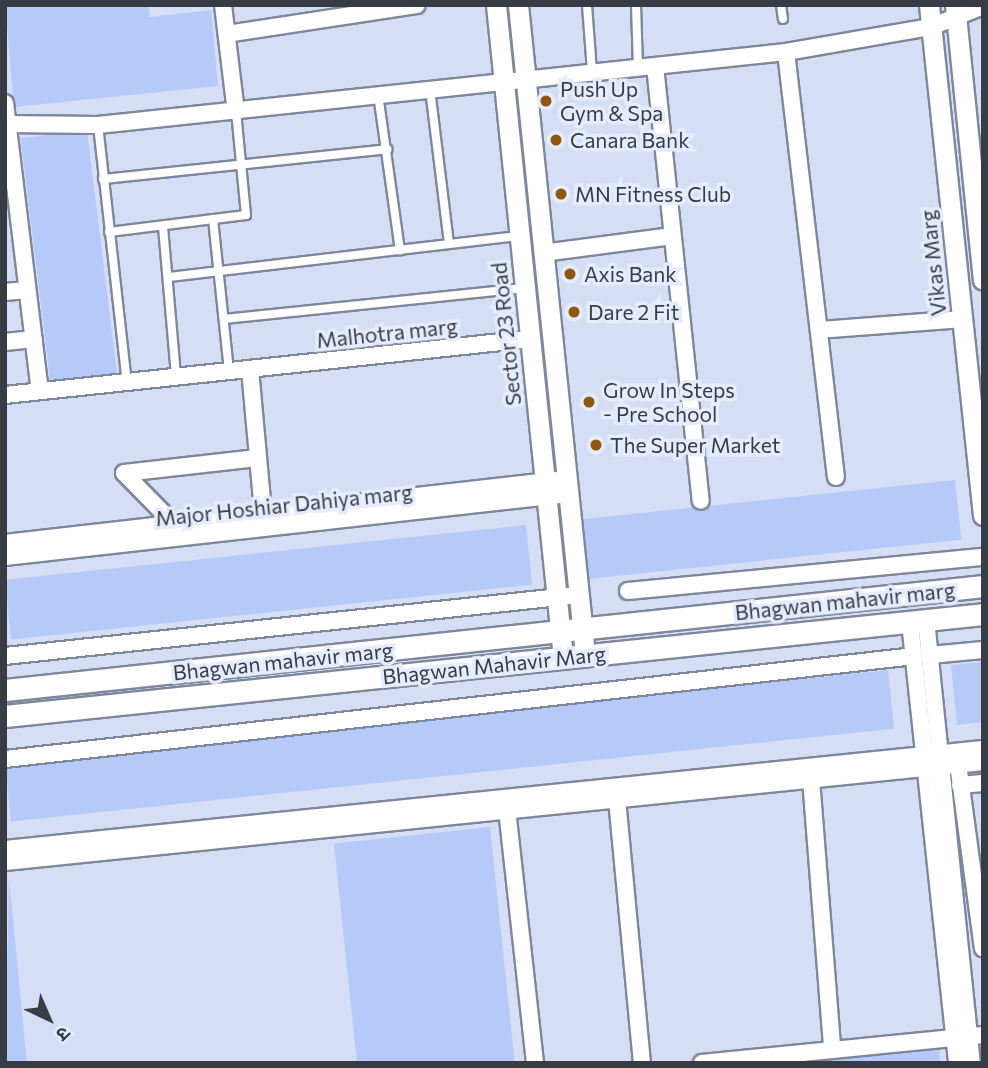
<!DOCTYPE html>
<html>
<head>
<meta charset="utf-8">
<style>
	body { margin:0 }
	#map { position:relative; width:988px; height:1068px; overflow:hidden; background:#d5def4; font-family:Commissioner,"Noto Sans Devanagari",sans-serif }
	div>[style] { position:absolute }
	.green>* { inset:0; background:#b6cafa; transform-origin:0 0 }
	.roads { filter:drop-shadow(2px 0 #7f879b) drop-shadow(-2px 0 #7f879b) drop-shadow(0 2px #7f879b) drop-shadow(0 -2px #7f879b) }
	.service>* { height:8px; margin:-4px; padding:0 4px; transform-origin:4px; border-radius:4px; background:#fff }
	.minor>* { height:16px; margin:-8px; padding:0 8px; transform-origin:8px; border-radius:8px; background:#fff }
	.tertiary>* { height:19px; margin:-9.5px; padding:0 9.5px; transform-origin:9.5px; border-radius:9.5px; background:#fff }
	.secondary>* { height:21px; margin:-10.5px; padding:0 10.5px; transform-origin:10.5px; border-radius:10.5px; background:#fff }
	.dots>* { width:19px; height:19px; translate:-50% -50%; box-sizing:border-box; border:4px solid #e4ecfd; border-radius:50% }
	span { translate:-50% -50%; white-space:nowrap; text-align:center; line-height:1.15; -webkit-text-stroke:7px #e4ecfd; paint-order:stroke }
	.poi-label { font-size:21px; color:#383c44 }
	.left { translate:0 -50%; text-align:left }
	.street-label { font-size:21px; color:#383c44 }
	.frame { position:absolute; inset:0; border:7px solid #383c44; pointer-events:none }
	.north { position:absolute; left:14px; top:984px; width:70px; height:70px; -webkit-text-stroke:5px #e4ecfd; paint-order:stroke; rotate:136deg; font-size:19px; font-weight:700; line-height:28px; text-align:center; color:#383c44 }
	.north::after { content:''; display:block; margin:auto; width:24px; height:32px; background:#383c44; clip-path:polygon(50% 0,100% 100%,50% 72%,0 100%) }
</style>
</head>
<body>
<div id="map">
	<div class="green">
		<div style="clip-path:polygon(5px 5px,148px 5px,150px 17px,211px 10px,218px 86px,14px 107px)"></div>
		<div style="left:87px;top:130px;width:245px;height:67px;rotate:83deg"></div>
		<div style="left:955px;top:480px;width:60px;height:376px;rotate:84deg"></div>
		<div style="left:526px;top:525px;width:60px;height:524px;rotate:84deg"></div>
		<div style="clip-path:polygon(983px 662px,983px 722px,957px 725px,951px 665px)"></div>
		<div style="left:888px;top:670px;width:59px;height:888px;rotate:84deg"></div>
		<div style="left:490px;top:827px;width:237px;height:157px;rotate:84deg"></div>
		<div style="clip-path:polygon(9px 879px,27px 1063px,5px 1063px)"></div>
		<div style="clip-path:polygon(939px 1045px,940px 1063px,822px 1063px,821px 1058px)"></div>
	</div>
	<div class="roads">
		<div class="service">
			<div style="left:587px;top:5px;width:66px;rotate:85.7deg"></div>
			<div style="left:636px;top:5px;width:63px;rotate:88.2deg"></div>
			<div style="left:781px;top:5px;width:14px;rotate:82deg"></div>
			<div style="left:430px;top:89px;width:156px;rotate:83deg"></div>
			<div style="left:378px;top:94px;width:158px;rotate:82deg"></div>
			<div style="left:98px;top:125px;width:259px;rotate:83.6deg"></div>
			<div style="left:103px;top:179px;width:286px;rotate:-6deg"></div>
			<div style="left:213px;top:219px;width:152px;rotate:84deg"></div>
			<div style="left:163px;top:227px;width:150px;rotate:85deg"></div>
			<div style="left:109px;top:232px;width:138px;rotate:-7.1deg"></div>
			<div style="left:246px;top:215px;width:103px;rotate:-95.5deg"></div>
			<div style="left:169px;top:277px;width:351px;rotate:-6.7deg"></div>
			<div style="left:224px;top:319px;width:302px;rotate:-5.9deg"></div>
		</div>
		<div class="minor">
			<div style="left:223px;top:5px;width:108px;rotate:83.1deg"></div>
			<div style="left:227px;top:34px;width:192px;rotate:-8.7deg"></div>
			<div style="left:786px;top:52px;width:428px;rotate:83.3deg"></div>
			<div style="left:655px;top:66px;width:437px;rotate:84deg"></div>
			<div style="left:5px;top:103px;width:290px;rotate:83.1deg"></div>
			<div style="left:5px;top:124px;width:93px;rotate:0.6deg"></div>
			<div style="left:98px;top:125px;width:692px;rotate:-6.06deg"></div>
			<div style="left:786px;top:52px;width:147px;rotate:-9.8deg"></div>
			<div style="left:931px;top:27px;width:56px;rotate:-22deg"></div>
			<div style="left:543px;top:253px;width:130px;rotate:-7.5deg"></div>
			<div style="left:5px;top:292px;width:22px;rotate:-5deg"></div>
			<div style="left:819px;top:330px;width:143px;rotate:-4.4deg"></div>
			<div style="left:5px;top:342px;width:29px;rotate:-6deg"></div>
			<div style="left:250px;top:369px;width:156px;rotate:84.8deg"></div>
			<div style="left:5px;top:395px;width:527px;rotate:-6.1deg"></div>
			<div style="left:174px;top:524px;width:71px;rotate:-134.4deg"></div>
			<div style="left:124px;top:473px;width:134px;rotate:-6.4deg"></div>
			<div style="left:5px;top:543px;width:565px;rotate:-6.51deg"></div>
			<div style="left:5px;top:557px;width:567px;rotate:-6.38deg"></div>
			<div style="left:628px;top:591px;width:357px;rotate:-5.5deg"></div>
			<div style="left:926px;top:620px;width:445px;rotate:84.1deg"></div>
			<div style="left:910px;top:622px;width:443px;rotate:83.9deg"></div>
			<div style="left:930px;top:655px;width:53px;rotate:-5.4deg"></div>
			<div style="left:5px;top:656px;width:577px;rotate:-6.07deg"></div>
			<div style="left:5px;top:759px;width:915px;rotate:-6.46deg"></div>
			<div style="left:958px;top:764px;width:186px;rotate:82.3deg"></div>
			<div style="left:811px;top:779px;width:268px;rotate:85.5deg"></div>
			<div style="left:960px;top:785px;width:23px;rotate:-5deg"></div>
			<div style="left:617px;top:799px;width:265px;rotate:84.6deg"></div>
			<div style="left:506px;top:800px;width:265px;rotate:83.7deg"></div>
			<div style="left:5px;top:849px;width:983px;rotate:-5.84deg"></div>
			<div style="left:5px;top:862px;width:983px;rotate:-5.84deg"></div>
			<div style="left:702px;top:1063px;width:282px;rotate:-5.7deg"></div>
		</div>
		<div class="tertiary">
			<div style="left:496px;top:5px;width:656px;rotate:84.14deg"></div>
			<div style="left:518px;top:5px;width:653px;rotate:84.11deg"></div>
			<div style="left:929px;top:5px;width:513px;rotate:83.96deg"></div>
			<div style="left:955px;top:5px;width:276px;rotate:84.2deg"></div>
		</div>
		<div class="secondary">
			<div style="left:5px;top:690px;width:984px;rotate:-6.07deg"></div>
			<div style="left:5px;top:716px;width:983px;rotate:-5.95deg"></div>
		</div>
	</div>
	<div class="dots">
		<div style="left:546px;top:101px;background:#8f570f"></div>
		<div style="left:556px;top:140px;background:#8f570f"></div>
		<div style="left:561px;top:194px;background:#8f570f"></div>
		<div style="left:570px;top:274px;background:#8f570f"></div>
		<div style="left:574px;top:312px;background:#8f570f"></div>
		<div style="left:589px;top:402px;background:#8f570f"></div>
		<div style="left:596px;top:445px;background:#8f570f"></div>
	</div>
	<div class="poi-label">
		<span class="left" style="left:560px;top:101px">Push Up<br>Gym &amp; Spa</span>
		<span class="left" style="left:570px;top:140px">Canara Bank</span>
		<span class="left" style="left:575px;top:194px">MN Fitness Club</span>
		<span class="left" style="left:584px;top:274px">Axis Bank</span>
		<span class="left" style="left:588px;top:312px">Dare 2 Fit</span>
		<span class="left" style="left:603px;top:402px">Grow In Steps<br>- Pre School</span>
		<span class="left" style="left:610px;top:445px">The Super Market</span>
	</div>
	<div class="street-label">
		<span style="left:933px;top:263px;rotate:-96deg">Vikas Marg</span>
		<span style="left:387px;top:333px;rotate:-6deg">Malhotra marg</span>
		<span style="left:506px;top:334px;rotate:-96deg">Sector 23 Road</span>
		<span style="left:284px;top:505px;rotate:-6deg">Major Hoshiar Dahiya marg</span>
		<span style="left:845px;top:601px;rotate:-6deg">Bhagwan mahavir marg</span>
		<span style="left:283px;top:661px;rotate:-6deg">Bhagwan mahavir marg</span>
		<span style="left:494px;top:665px;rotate:-6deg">Bhagwan Mahavir Marg</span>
	</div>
	<div class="frame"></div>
	<div class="north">उ</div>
</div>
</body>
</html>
